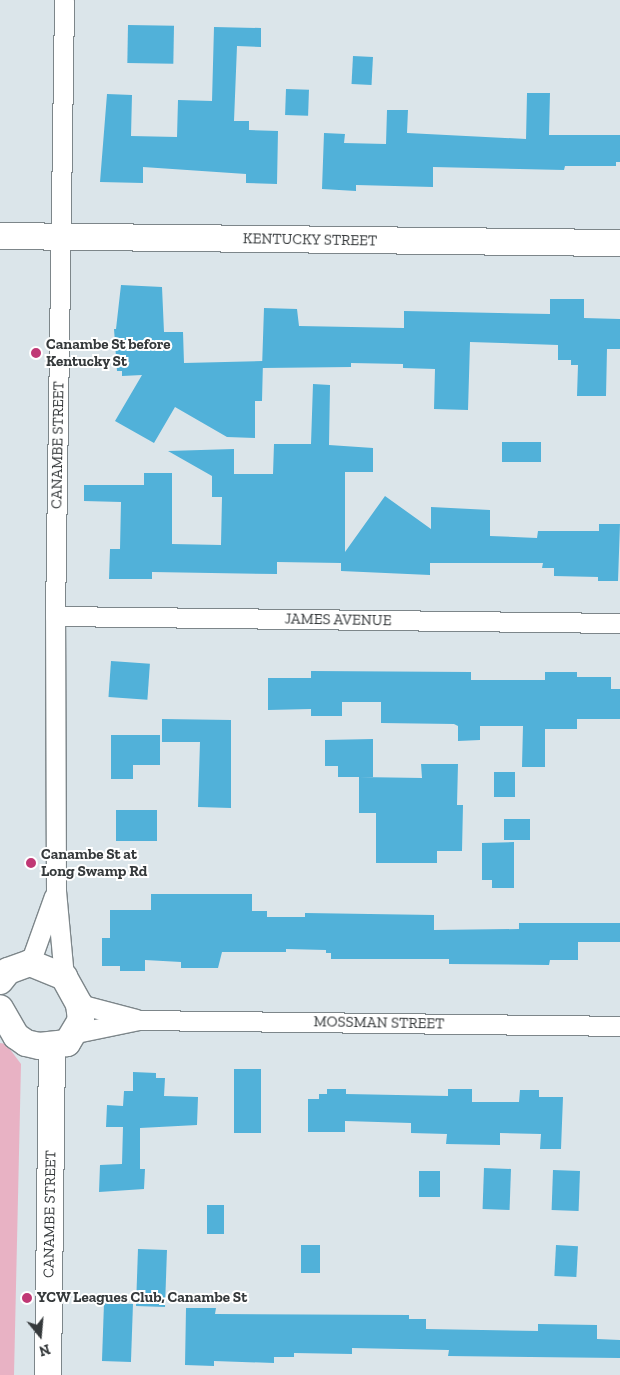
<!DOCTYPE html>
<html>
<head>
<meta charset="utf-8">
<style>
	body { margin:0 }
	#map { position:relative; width:620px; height:1375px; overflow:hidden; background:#dbe5ea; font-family:"Zilla Slab",serif }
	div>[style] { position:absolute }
	.green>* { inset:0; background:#e8b2c4 }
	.building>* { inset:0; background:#51b1d9; transform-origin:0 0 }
	.roads { filter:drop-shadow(1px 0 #7d868a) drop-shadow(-1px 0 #7d868a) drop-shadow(0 1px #7d868a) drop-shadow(0 -1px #7d868a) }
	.street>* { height:19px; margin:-9.5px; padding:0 9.5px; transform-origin:9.5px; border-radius:9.5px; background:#fff }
	.secondary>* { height:26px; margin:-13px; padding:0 13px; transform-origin:13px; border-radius:13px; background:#fff }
	.dots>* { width:14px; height:14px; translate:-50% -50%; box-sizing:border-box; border:2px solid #fff; border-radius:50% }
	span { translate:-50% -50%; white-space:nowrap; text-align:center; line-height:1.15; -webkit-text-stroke:4px #fff; paint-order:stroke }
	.street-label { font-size:15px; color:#35393b }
	.poi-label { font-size:15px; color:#35393b; font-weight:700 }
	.left { translate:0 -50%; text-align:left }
	.north { position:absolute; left:15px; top:1310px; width:50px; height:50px; -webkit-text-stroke:4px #fff; paint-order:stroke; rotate:163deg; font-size:14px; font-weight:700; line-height:20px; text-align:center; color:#35393b }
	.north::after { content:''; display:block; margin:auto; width:18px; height:22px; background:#35393b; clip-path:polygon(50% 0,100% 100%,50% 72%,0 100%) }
</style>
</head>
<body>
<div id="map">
	<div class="green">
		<div style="clip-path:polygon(0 1043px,6px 1044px,21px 1064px,14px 1375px,0 1375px)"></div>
	</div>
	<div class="building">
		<div style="left:128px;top:25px;width:46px;height:38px;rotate:1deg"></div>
		<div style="clip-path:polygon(214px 27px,261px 28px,261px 47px,237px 46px,234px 121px,249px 121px,249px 130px,278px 131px,277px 184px,246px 183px,246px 174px,143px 167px,143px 183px,100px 182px,107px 94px,132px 95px,131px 136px,177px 137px,178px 100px,212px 101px)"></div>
		<div style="left:353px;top:56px;width:20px;height:28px;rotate:3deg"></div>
		<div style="left:286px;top:89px;width:23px;height:26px;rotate:2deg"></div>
		<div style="clip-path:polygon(527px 93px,550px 93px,549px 135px,620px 135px,620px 162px,616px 162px,616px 166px,565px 166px,564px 170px,433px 167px,433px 187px,356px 185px,356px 191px,322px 189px,324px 133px,345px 134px,344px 143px,386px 144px,387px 110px,408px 110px,407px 133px,526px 139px)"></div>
		<div style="clip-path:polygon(121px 285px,162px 287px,164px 332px,183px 332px,184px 363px,263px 361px,262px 401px,255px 401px,255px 438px,227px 437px,175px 407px,154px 443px,115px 421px,142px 375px,122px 376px,122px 371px,117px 371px,114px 329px,116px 329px)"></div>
		<div style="clip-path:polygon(550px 299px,584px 299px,584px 318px,620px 319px,620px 349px,607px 349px,606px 396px,577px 396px,578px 365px,571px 365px,571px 360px,558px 360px,558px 345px,470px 342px,468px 410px,434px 409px,435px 369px,403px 368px,403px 364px,351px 363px,351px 367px,262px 368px,264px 308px,297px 309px,299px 326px,404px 328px,404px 311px,550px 314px)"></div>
		<div style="clip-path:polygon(313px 384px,330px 385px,329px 445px,373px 448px,373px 472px,345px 472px,345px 552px,385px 496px,431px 529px,431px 507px,490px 510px,490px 536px,537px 538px,538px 531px,599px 531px,599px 524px,620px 524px,618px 581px,598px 581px,598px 577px,554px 576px,554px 568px,542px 568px,543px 563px,430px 563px,430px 575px,341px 571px,341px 563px,277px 562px,277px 574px,152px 572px,152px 579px,109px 579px,110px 549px,120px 549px,121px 502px,84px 501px,84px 485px,144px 485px,144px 473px,172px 473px,172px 544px,221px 545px,222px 497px,212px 497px,212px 476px,168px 451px,234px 449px,234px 474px,273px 474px,274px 444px,311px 444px)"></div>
		<div style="left:502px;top:442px;width:39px;height:20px"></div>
		<div style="left:111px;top:661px;width:39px;height:36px;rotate:4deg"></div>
		<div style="clip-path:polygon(311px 671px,471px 672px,471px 680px,545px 680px,545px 672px,577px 672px,577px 677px,611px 677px,611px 689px,620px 689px,620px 719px,577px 719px,577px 729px,545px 729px,545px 767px,522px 767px,523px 726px,480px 726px,480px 740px,458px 741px,458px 726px,454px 724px,381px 723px,381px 702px,342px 702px,342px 716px,311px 716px,311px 709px,268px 710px,268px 678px,311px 678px)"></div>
		<div style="clip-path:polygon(162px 719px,231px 720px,231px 808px,198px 807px,200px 742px,162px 742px)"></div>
		<div style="clip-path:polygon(111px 735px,160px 735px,160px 765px,133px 765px,133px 779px,111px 779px)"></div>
		<div style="clip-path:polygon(373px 739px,373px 777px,338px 777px,338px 766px,325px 766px,325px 740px)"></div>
		<div style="clip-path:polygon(421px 764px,458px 764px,457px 805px,463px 805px,462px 851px,437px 851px,437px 863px,376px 863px,376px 813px,359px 813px,359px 777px,422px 778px)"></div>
		<div style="left:494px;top:772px;width:21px;height:25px"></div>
		<div style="left:116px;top:810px;width:41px;height:31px"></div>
		<div style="left:504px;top:819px;width:26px;height:21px"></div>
		<div style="clip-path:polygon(514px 842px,514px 888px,492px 888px,492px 880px,482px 880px,482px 843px)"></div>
		<div style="clip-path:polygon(151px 894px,252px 894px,252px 911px,267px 911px,267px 917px,305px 917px,305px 913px,434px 915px,434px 930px,519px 929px,519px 923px,620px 923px,620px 942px,578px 942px,578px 960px,550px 960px,549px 965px,449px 964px,449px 959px,331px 959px,331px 953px,326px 953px,326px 950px,286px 949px,286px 952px,222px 952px,218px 968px,181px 968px,181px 962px,145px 960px,145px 971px,120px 971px,120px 966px,102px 966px,102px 938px,110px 938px,110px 910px,151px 910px)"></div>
		<div style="left:234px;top:1069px;width:27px;height:64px"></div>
		<div style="clip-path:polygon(133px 1072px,156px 1073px,156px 1078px,165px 1078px,164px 1096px,198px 1097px,197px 1125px,140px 1128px,140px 1169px,145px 1169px,144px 1189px,99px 1192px,100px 1165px,122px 1164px,123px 1127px,106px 1127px,107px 1105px,123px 1106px,124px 1091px,133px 1091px)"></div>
		<div style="clip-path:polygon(327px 1089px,346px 1089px,346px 1094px,448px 1096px,448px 1089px,472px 1089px,472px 1102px,519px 1102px,520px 1090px,539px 1090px,539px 1097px,563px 1097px,561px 1149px,540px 1149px,541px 1134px,500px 1133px,500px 1145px,446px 1144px,447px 1134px,411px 1133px,411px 1123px,345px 1121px,345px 1132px,308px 1132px,308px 1099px,319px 1099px,319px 1094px,327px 1094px)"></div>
		<div style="left:484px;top:1168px;width:27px;height:41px;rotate:2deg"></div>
		<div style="left:553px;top:1170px;width:27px;height:40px;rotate:2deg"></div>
		<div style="left:419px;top:1171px;width:21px;height:26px"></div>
		<div style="left:207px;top:1205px;width:17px;height:29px"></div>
		<div style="left:301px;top:1245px;width:19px;height:28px"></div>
		<div style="left:556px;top:1245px;width:22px;height:31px;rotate:3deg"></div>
		<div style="left:138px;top:1249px;width:29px;height:57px;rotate:2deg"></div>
		<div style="left:104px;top:1303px;width:29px;height:58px;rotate:2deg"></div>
		<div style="clip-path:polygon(186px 1308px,216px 1308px,215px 1314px,409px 1315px,409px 1319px,426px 1319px,426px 1329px,538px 1331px,538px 1324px,597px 1325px,597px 1339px,620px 1340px,620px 1358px,448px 1356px,449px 1350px,352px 1348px,352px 1354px,294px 1353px,294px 1357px,274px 1357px,274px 1363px,214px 1361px,214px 1366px,185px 1365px)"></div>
	</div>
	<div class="roads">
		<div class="street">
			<div style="left:55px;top:616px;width:565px;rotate:0.71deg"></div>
			<div style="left:30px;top:963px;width:71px;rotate:-70.3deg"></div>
			<div style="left:64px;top:977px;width:87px;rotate:-95.3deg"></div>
			<div style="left:56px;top:890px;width:274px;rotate:-90.2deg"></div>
			<div style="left:55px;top:616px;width:616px;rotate:-89.16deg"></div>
			<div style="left:79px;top:1004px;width:59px;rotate:14.7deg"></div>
			<div style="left:76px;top:1033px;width:63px;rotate:-11.8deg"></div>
			<div style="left:138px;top:1020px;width:482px;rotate:0.7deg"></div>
		</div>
		<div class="secondary">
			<div style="left:0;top:236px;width:620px;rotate:0.65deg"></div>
			<div style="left:0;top:981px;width:13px;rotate:-51deg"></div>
			<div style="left:8px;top:971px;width:23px;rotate:-20deg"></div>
			<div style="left:30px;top:963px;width:37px;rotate:22deg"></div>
			<div style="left:64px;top:977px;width:31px;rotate:61deg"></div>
			<div style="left:79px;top:1004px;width:16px;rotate:83deg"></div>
			<div style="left:81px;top:1020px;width:27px;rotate:121deg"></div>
			<div style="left:67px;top:1043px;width:28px;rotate:174deg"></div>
			<div style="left:39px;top:1046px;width:13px;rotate:-167deg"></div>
			<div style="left:26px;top:1043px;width:12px;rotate:-145deg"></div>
			<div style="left:16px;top:1036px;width:32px;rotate:-120deg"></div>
			<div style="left:48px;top:1375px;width:329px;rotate:-89.3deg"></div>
		</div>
	</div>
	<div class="dots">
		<div style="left:36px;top:353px;background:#c03875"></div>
		<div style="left:31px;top:863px;background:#c03875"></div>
		<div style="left:27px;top:1298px;background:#c03875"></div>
	</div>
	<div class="street-label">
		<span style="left:310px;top:240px;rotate:1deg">KENTUCKY STREET</span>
		<span style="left:58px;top:445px;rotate:-89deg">CANAMBE STREET</span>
		<span style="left:338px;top:620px;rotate:1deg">JAMES AVENUE</span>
		<span style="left:379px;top:1023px;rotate:1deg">MOSSMAN STREET</span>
		<span style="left:50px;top:1214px;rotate:-89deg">CANAMBE STREET</span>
	</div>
	<div class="poi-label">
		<span class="left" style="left:46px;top:353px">Canambe St before<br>Kentucky St</span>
		<span class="left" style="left:41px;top:863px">Canambe St at<br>Long Swamp Rd</span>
		<span class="left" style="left:37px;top:1298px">YCW Leagues Club, Canambe St</span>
	</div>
	<div class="north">N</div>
</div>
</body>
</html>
